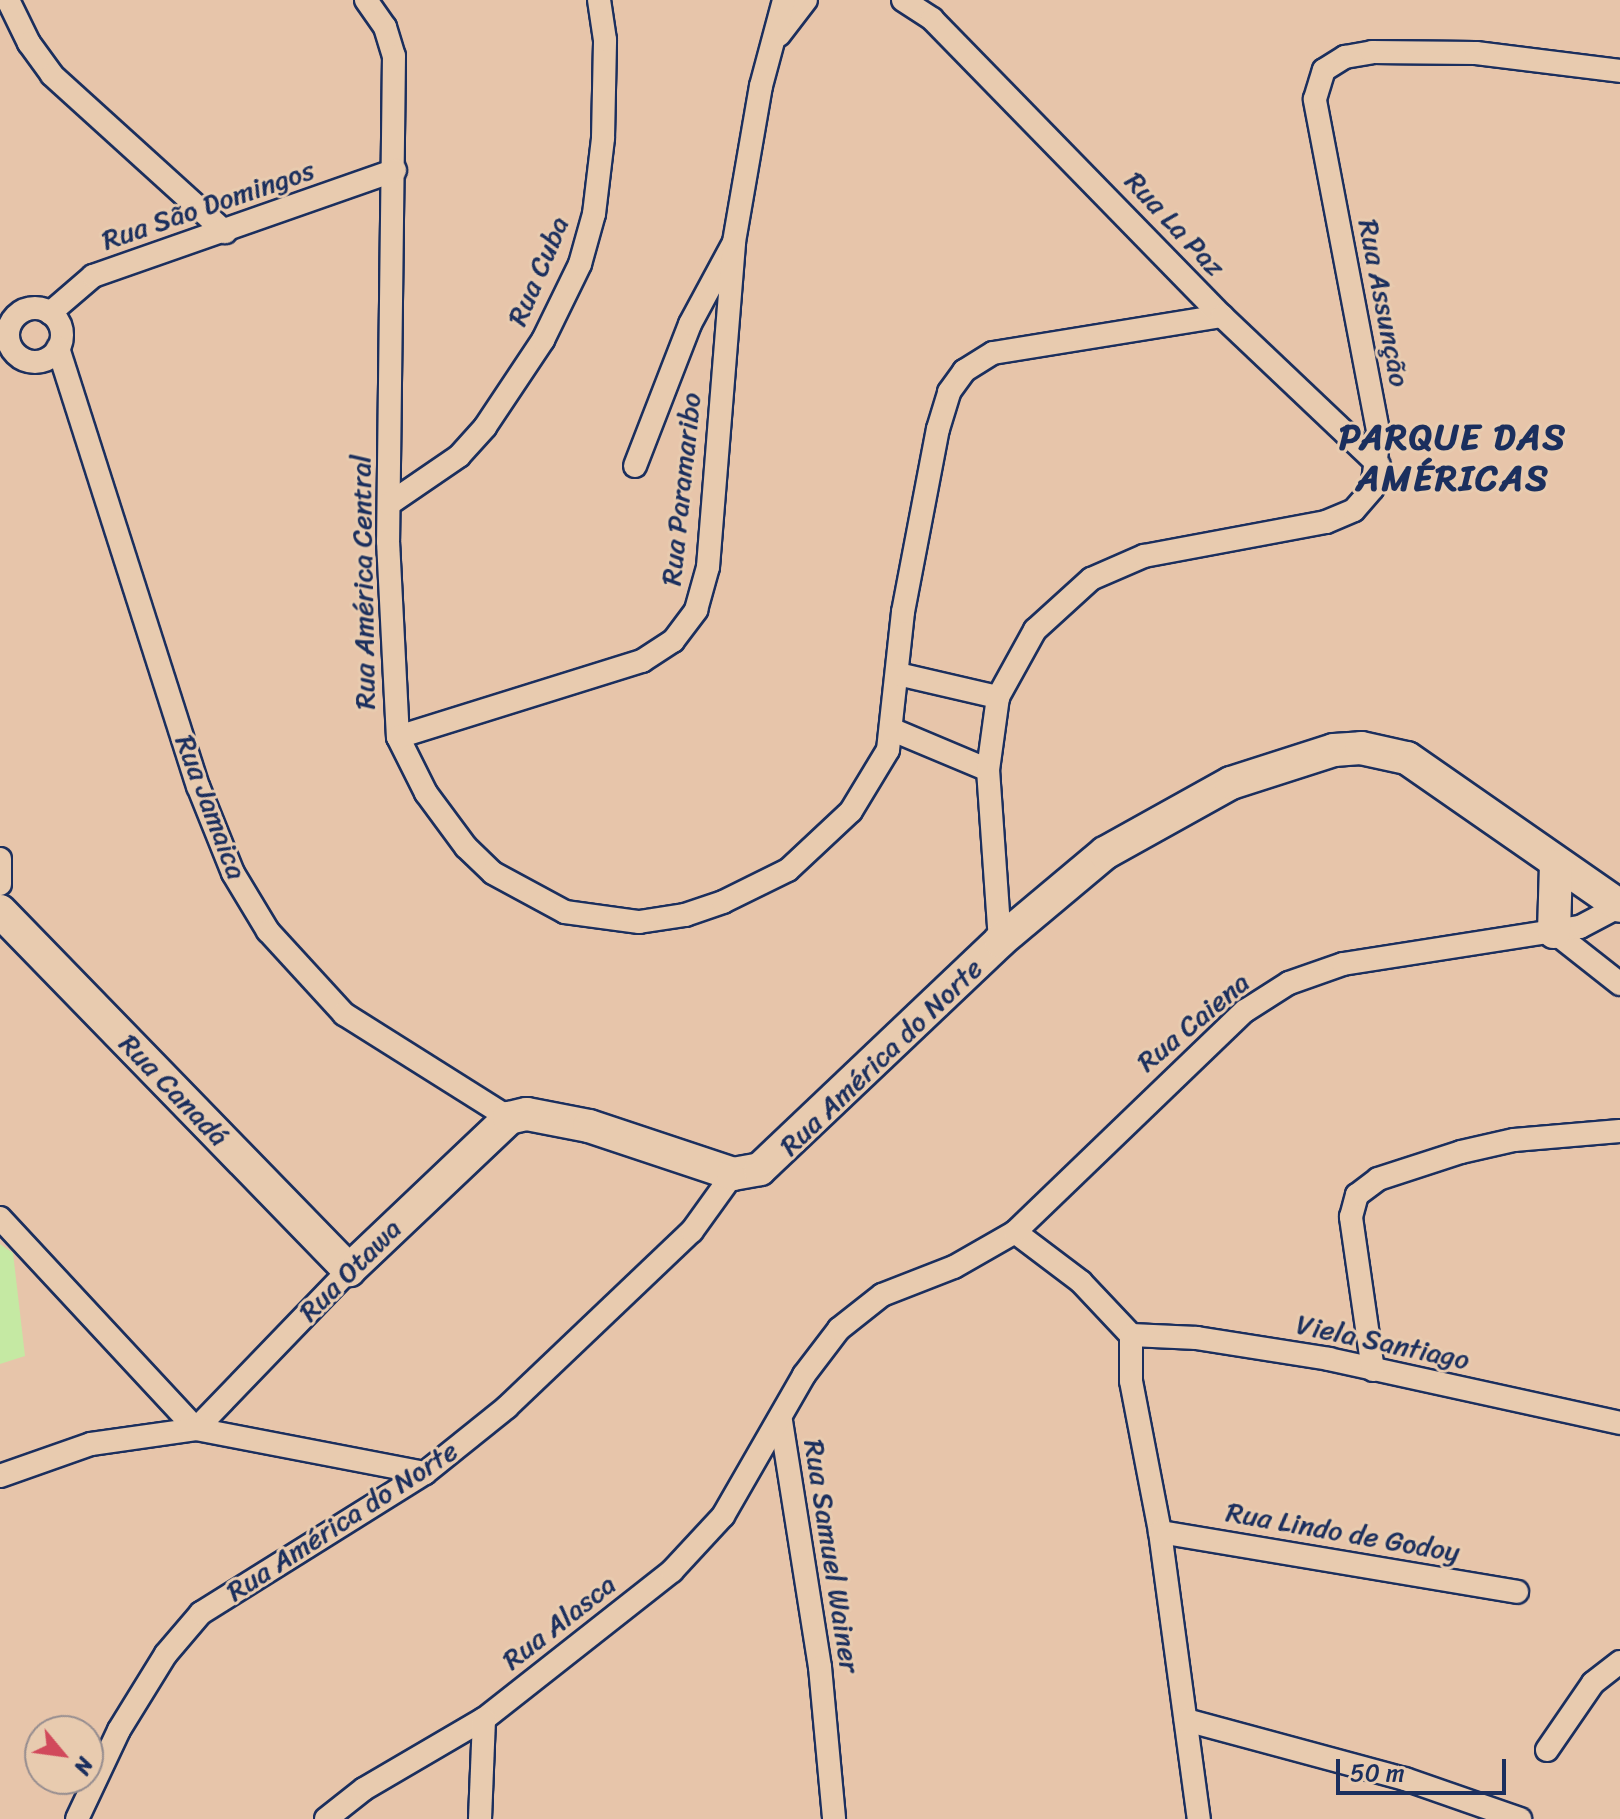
<!DOCTYPE html>
<html>
<head>
<meta charset="utf-8">
<style>
	body { margin:0 }
	#map { position:relative; width:1620px; height:1819px; overflow:hidden; background:#e7c5aa; font-family:Sriracha,sans-serif }
	div>[style] { position:absolute }
	.green>* { inset:0; background:#c5e9a3 }
	.roads { filter:drop-shadow(2px 0 #1b2f5e) drop-shadow(-2px 0 #1b2f5e) drop-shadow(0 2px #1b2f5e) drop-shadow(0 -2px #1b2f5e) }
	.street>* { height:22px; margin:-11px; padding:0 11px; transform-origin:11px; border-radius:11px; background:#e8cbaf }
	.street>.ring { margin:-11px; padding:0; box-sizing:content-box; background:none; border:22px solid #e8cbaf; border-radius:50% }
	.secondary>* { height:32px; margin:-16px; padding:0 16px; transform-origin:16px; border-radius:16px; background:#e8cbaf }
	span { translate:-50% -50%; white-space:nowrap; text-align:center; line-height:1.15; -webkit-text-stroke:6px #e8cbaf; paint-order:stroke }
	.street-label { font-size:28px; color:#1b2f5e }
	.district-label { font-size:36px; color:#1b2f5e; font-weight:700; letter-spacing:2px }
	.north { position:absolute; left:24px; top:1715px; width:80px; height:80px; box-sizing:border-box; background:#e8cbaf; border:2px solid #968d8f; border-radius:50%; rotate:119deg; font-size:22px; font-weight:700; line-height:32px; text-align:center; color:#1b2f5e }
	.north::after { content:''; display:block; margin:auto; width:28px; height:36px; background:#d1495b; clip-path:polygon(50% 0,100% 100%,50% 72%,0 100%) }
	.scale { position:absolute; left:1336px; top:1759px; width:170px; height:36px; box-sizing:border-box; border:4px solid #1b2f5e; border-top:0; padding-left:10px; font-size:24px; line-height:28px; white-space:nowrap; color:#1b2f5e; -webkit-text-stroke:6px #e8cbaf; paint-order:stroke }
</style>
</head>
<body>
<div id="map">
	<div class="green">
		<div style="clip-path:polygon(0 1244px,13px 1253px,25px 1356px,0 1364px)"></div>
	</div>
	<div class="roads">
		<div class="street">
			<div style="left:8px;top:0;width:48px;rotate:64deg"></div>
			<div style="left:29px;top:43px;width:39px;rotate:54deg"></div>
			<div style="left:52px;top:75px;width:234px;rotate:42.2deg"></div>
			<div style="left:366px;top:0;width:33px;rotate:55deg"></div>
			<div style="left:385px;top:27px;width:30px;rotate:73deg"></div>
			<div style="left:394px;top:56px;width:485px;rotate:90.7deg"></div>
			<div style="left:388px;top:541px;width:196px;rotate:87.1deg"></div>
			<div style="left:398px;top:737px;width:63px;rotate:63.4deg"></div>
			<div style="left:426px;top:793px;width:67px;rotate:53.5deg"></div>
			<div style="left:466px;top:847px;width:37px;rotate:44deg"></div>
			<div style="left:493px;top:873px;width:82px;rotate:28.4deg"></div>
			<div style="left:565px;top:912px;width:75px;rotate:7.7deg"></div>
			<div style="left:639px;top:922px;width:47px;rotate:-8.7deg"></div>
			<div style="left:685px;top:915px;width:40px;rotate:-18.9deg"></div>
			<div style="left:723px;top:902px;width:72px;rotate:-26.2deg"></div>
			<div style="left:788px;top:870px;width:86px;rotate:-43.1deg"></div>
			<div style="left:851px;top:811px;width:71px;rotate:-58.8deg"></div>
			<div style="left:888px;top:750px;width:139px;rotate:-83.8deg"></div>
			<div style="left:903px;top:612px;width:186px;rotate:-79.2deg"></div>
			<div style="left:938px;top:429px;width:39px;rotate:-73deg"></div>
			<div style="left:949px;top:392px;width:26px;rotate:-54deg"></div>
			<div style="left:964px;top:371px;width:34px;rotate:-32deg"></div>
			<div style="left:993px;top:353px;width:232px;rotate:-9.2deg"></div>
			<div style="left:903px;top:0;width:35px;rotate:33deg"></div>
			<div style="left:932px;top:19px;width:415px;rotate:45.7deg"></div>
			<div style="left:1222px;top:316px;width:216px;rotate:43.5deg"></div>
			<div style="left:779px;top:35px;width:44px;rotate:-52.4deg"></div>
			<div class="ring" style="left:8px;top:308px;width:32px;height:32px"></div>
			<div style="left:50px;top:313px;width:57px;rotate:-40.7deg"></div>
			<div style="left:93px;top:276px;width:320px;rotate:-19.3deg"></div>
			<div style="left:58px;top:348px;width:460px;rotate:72.3deg"></div>
			<div style="left:198px;top:786px;width:94px;rotate:68.1deg"></div>
			<div style="left:233px;top:873px;width:68px;rotate:58.9deg"></div>
			<div style="left:268px;top:931px;width:113px;rotate:47.5deg"></div>
			<div style="left:344px;top:1014px;width:195px;rotate:32.2deg"></div>
			<div style="left:635px;top:466px;width:152px;rotate:-68.8deg"></div>
			<div style="left:690px;top:324px;width:89px;rotate:-61.7deg"></div>
			<div style="left:389px;top:504px;width:85px;rotate:-34.4deg"></div>
			<div style="left:459px;top:456px;width:39px;rotate:-48deg"></div>
			<div style="left:485px;top:427px;width:105px;rotate:-56.3deg"></div>
			<div style="left:543px;top:340px;width:85px;rotate:-64deg"></div>
			<div style="left:580px;top:264px;width:52px;rotate:-74.4deg"></div>
			<div style="left:594px;top:214px;width:77px;rotate:-83.2deg"></div>
			<div style="left:603px;top:138px;width:98px;rotate:-88.8deg"></div>
			<div style="left:605px;top:40px;width:40px;rotate:-98.5deg"></div>
			<div style="left:898px;top:674px;width:103px;rotate:13deg"></div>
			<div style="left:893px;top:730px;width:103px;rotate:22.8deg"></div>
			<div style="left:398px;top:737px;width:256px;rotate:-17.3deg"></div>
			<div style="left:642px;top:661px;width:37px;rotate:-33deg"></div>
			<div style="left:673px;top:641px;width:39px;rotate:-53deg"></div>
			<div style="left:696px;top:610px;width:45px;rotate:-74.4deg"></div>
			<div style="left:708px;top:567px;width:326px;rotate:-85.4deg"></div>
			<div style="left:734px;top:242px;width:158px;rotate:-80.2deg"></div>
			<div style="left:761px;top:86px;width:89px;rotate:-75deg"></div>
			<div style="left:0;top:859px;width:25px;rotate:90deg"></div>
			<div style="left:1554px;top:932px;width:84px;rotate:38.2deg"></div>
			<div style="left:1000px;top:941px;width:171px;rotate:-94deg"></div>
			<div style="left:988px;top:770px;width:74px;rotate:-82.2deg"></div>
			<div style="left:998px;top:697px;width:77px;rotate:-61.1deg"></div>
			<div style="left:1035px;top:630px;width:76px;rotate:-42.3deg"></div>
			<div style="left:1091px;top:579px;width:58px;rotate:-23.5deg"></div>
			<div style="left:1144px;top:556px;width:185px;rotate:-10.6deg"></div>
			<div style="left:1326px;top:522px;width:30px;rotate:-23deg"></div>
			<div style="left:1354px;top:510px;width:28px;rotate:-49deg"></div>
			<div style="left:1372px;top:489px;width:53px;rotate:-82.5deg"></div>
			<div style="left:1379px;top:436px;width:343px;rotate:-100.8deg"></div>
			<div style="left:1315px;top:99px;width:30px;rotate:-73deg"></div>
			<div style="left:1324px;top:70px;width:25px;rotate:-32deg"></div>
			<div style="left:1345px;top:57px;width:27px;rotate:-10deg"></div>
			<div style="left:1372px;top:52px;width:104px;rotate:0.6deg"></div>
			<div style="left:1476px;top:53px;width:145px;rotate:7.1deg"></div>
			<div style="left:0;top:1218px;width:288px;rotate:47.1deg"></div>
			<div style="left:196px;top:1429px;width:221px;rotate:-46.1deg"></div>
			<div style="left:1015px;top:1232px;width:83px;rotate:37.1deg"></div>
			<div style="left:1081px;top:1282px;width:73px;rotate:46.7deg"></div>
			<div style="left:1131px;top:1335px;width:46px;rotate:90deg"></div>
			<div style="left:1131px;top:1381px;width:154px;rotate:79.1deg"></div>
			<div style="left:1160px;top:1532px;width:290px;rotate:82.3deg"></div>
			<div style="left:1131px;top:1335px;width:66px;rotate:2.6deg"></div>
			<div style="left:1197px;top:1338px;width:134px;rotate:9deg"></div>
			<div style="left:1329px;top:1359px;width:298px;rotate:12.4deg"></div>
			<div style="left:1373px;top:1370px;width:155px;rotate:-98.2deg"></div>
			<div style="left:1351px;top:1217px;width:23px;rotate:-75deg"></div>
			<div style="left:1357px;top:1195px;width:26px;rotate:-37deg"></div>
			<div style="left:1378px;top:1179px;width:87px;rotate:-18deg"></div>
			<div style="left:1461px;top:1152px;width:54px;rotate:-12.8deg"></div>
			<div style="left:1514px;top:1140px;width:106px;rotate:-4.9deg"></div>
			<div style="left:781px;top:1421px;width:249px;rotate:81deg"></div>
			<div style="left:820px;top:1667px;width:153px;rotate:84.7deg"></div>
			<div style="left:0;top:1476px;width:96px;rotate:-19.4deg"></div>
			<div style="left:91px;top:1444px;width:106px;rotate:-8.1deg"></div>
			<div style="left:196px;top:1429px;width:233px;rotate:10.9deg"></div>
			<div style="left:1160px;top:1532px;width:362px;rotate:9.5deg"></div>
			<div style="left:1186px;top:1720px;width:227px;rotate:15.1deg"></div>
			<div style="left:1405px;top:1779px;width:122px;rotate:19.2deg"></div>
			<div style="left:1547px;top:1750px;width:81px;rotate:-55.5deg"></div>
			<div style="left:1593px;top:1683px;width:34px;rotate:-38deg"></div>
			<div style="left:77px;top:1819px;width:98px;rotate:-64.7deg"></div>
			<div style="left:119px;top:1730px;width:89px;rotate:-58.3deg"></div>
			<div style="left:166px;top:1654px;width:54px;rotate:-49.5deg"></div>
			<div style="left:201px;top:1613px;width:264px;rotate:-32deg"></div>
			<div style="left:425px;top:1473px;width:105px;rotate:-38.8deg"></div>
			<div style="left:507px;top:1407px;width:255px;rotate:-43.6deg"></div>
			<div style="left:692px;top:1231px;width:70px;rotate:-54.3deg"></div>
			<div style="left:326px;top:1819px;width:48px;rotate:-38.3deg"></div>
			<div style="left:364px;top:1789px;width:139px;rotate:-30.3deg"></div>
			<div style="left:484px;top:1719px;width:239px;rotate:-38.2deg"></div>
			<div style="left:672px;top:1571px;width:75px;rotate:-47.2deg"></div>
			<div style="left:723px;top:1516px;width:163px;rotate:-60.1deg"></div>
			<div style="left:804px;top:1375px;width:58px;rotate:-52.7deg"></div>
			<div style="left:839px;top:1329px;width:55px;rotate:-38.3deg"></div>
			<div style="left:882px;top:1295px;width:77px;rotate:-21.3deg"></div>
			<div style="left:954px;top:1267px;width:70px;rotate:-29.8deg"></div>
			<div style="left:1015px;top:1232px;width:319px;rotate:-43.9deg"></div>
			<div style="left:1245px;top:1011px;width:52px;rotate:-32.5deg"></div>
			<div style="left:1289px;top:983px;width:57px;rotate:-19.4deg"></div>
			<div style="left:1343px;top:964px;width:240px;rotate:-8.9deg"></div>
			<div style="left:1580px;top:927px;width:45px;rotate:-27.7deg"></div>
			<div style="left:480px;top:1819px;width:100px;rotate:-87.7deg"></div>
		</div>
		<div class="secondary">
			<div style="left:0;top:911px;width:501px;rotate:45.81deg"></div>
			<div style="left:349px;top:1270px;width:221px;rotate:-43.5deg"></div>
			<div style="left:509px;top:1118px;width:18px;rotate:-13deg"></div>
			<div style="left:527px;top:1114px;width:63px;rotate:11deg"></div>
			<div style="left:589px;top:1126px;width:152px;rotate:18.4deg"></div>
			<div style="left:733px;top:1174px;width:27px;rotate:-10deg"></div>
			<div style="left:760px;top:1169px;width:331px;rotate:-43.5deg"></div>
			<div style="left:1000px;top:941px;width:137px;rotate:-40deg"></div>
			<div style="left:1105px;top:853px;width:144px;rotate:-29.1deg"></div>
			<div style="left:1231px;top:783px;width:108px;rotate:-17.8deg"></div>
			<div style="left:1334px;top:750px;width:27px;rotate:-4deg"></div>
			<div style="left:1361px;top:748px;width:47px;rotate:12.3deg"></div>
			<div style="left:1407px;top:758px;width:259px;rotate:34.8deg"></div>
			<div style="left:1554px;top:932px;width:66px;rotate:-88.3deg"></div>
		</div>
	</div>
	<div class="street-label">
		<span style="left:208px;top:205px;rotate:-19deg">Rua São Domingos</span>
		<span style="left:1175px;top:224px;rotate:47deg">Rua La Paz</span>
		<span style="left:538px;top:271px;rotate:-67deg">Rua Cuba</span>
		<span style="left:1384px;top:303px;rotate:79deg">Rua Assunção</span>
		<span style="left:681px;top:489px;rotate:-84deg">Rua Paramaribo</span>
		<span style="left:363px;top:582px;rotate:-91deg">Rua América Central</span>
		<span style="left:211px;top:807px;rotate:69deg">Rua Jamaica</span>
		<span style="left:1193px;top:1022px;rotate:-40deg">Rua Caiena</span>
		<span style="left:881px;top:1057px;rotate:-44deg">Rua América do Norte</span>
		<span style="left:174px;top:1090px;rotate:46deg">Rua Canadá</span>
		<span style="left:350px;top:1270px;rotate:-45deg">Rua Otawa</span>
		<span style="left:1383px;top:1342px;rotate:12deg">Viela Santiago</span>
		<span style="left:342px;top:1521px;rotate:-33deg">Rua América do Norte</span>
		<span style="left:1343px;top:1532px;rotate:10deg">Rua Lindo de Godoy</span>
		<span style="left:832px;top:1556px;rotate:81deg">Rua Samuel Wainer</span>
		<span style="left:559px;top:1622px;rotate:-38deg">Rua Alasca</span>
	</div>
	<div class="district-label">
		<span style="left:1453px;top:458px">PARQUE DAS<br>AMÉRICAS</span>
	</div>
	<div class="north">N</div>
	<div class="scale">50 m</div>
</div>
</body>
</html>
